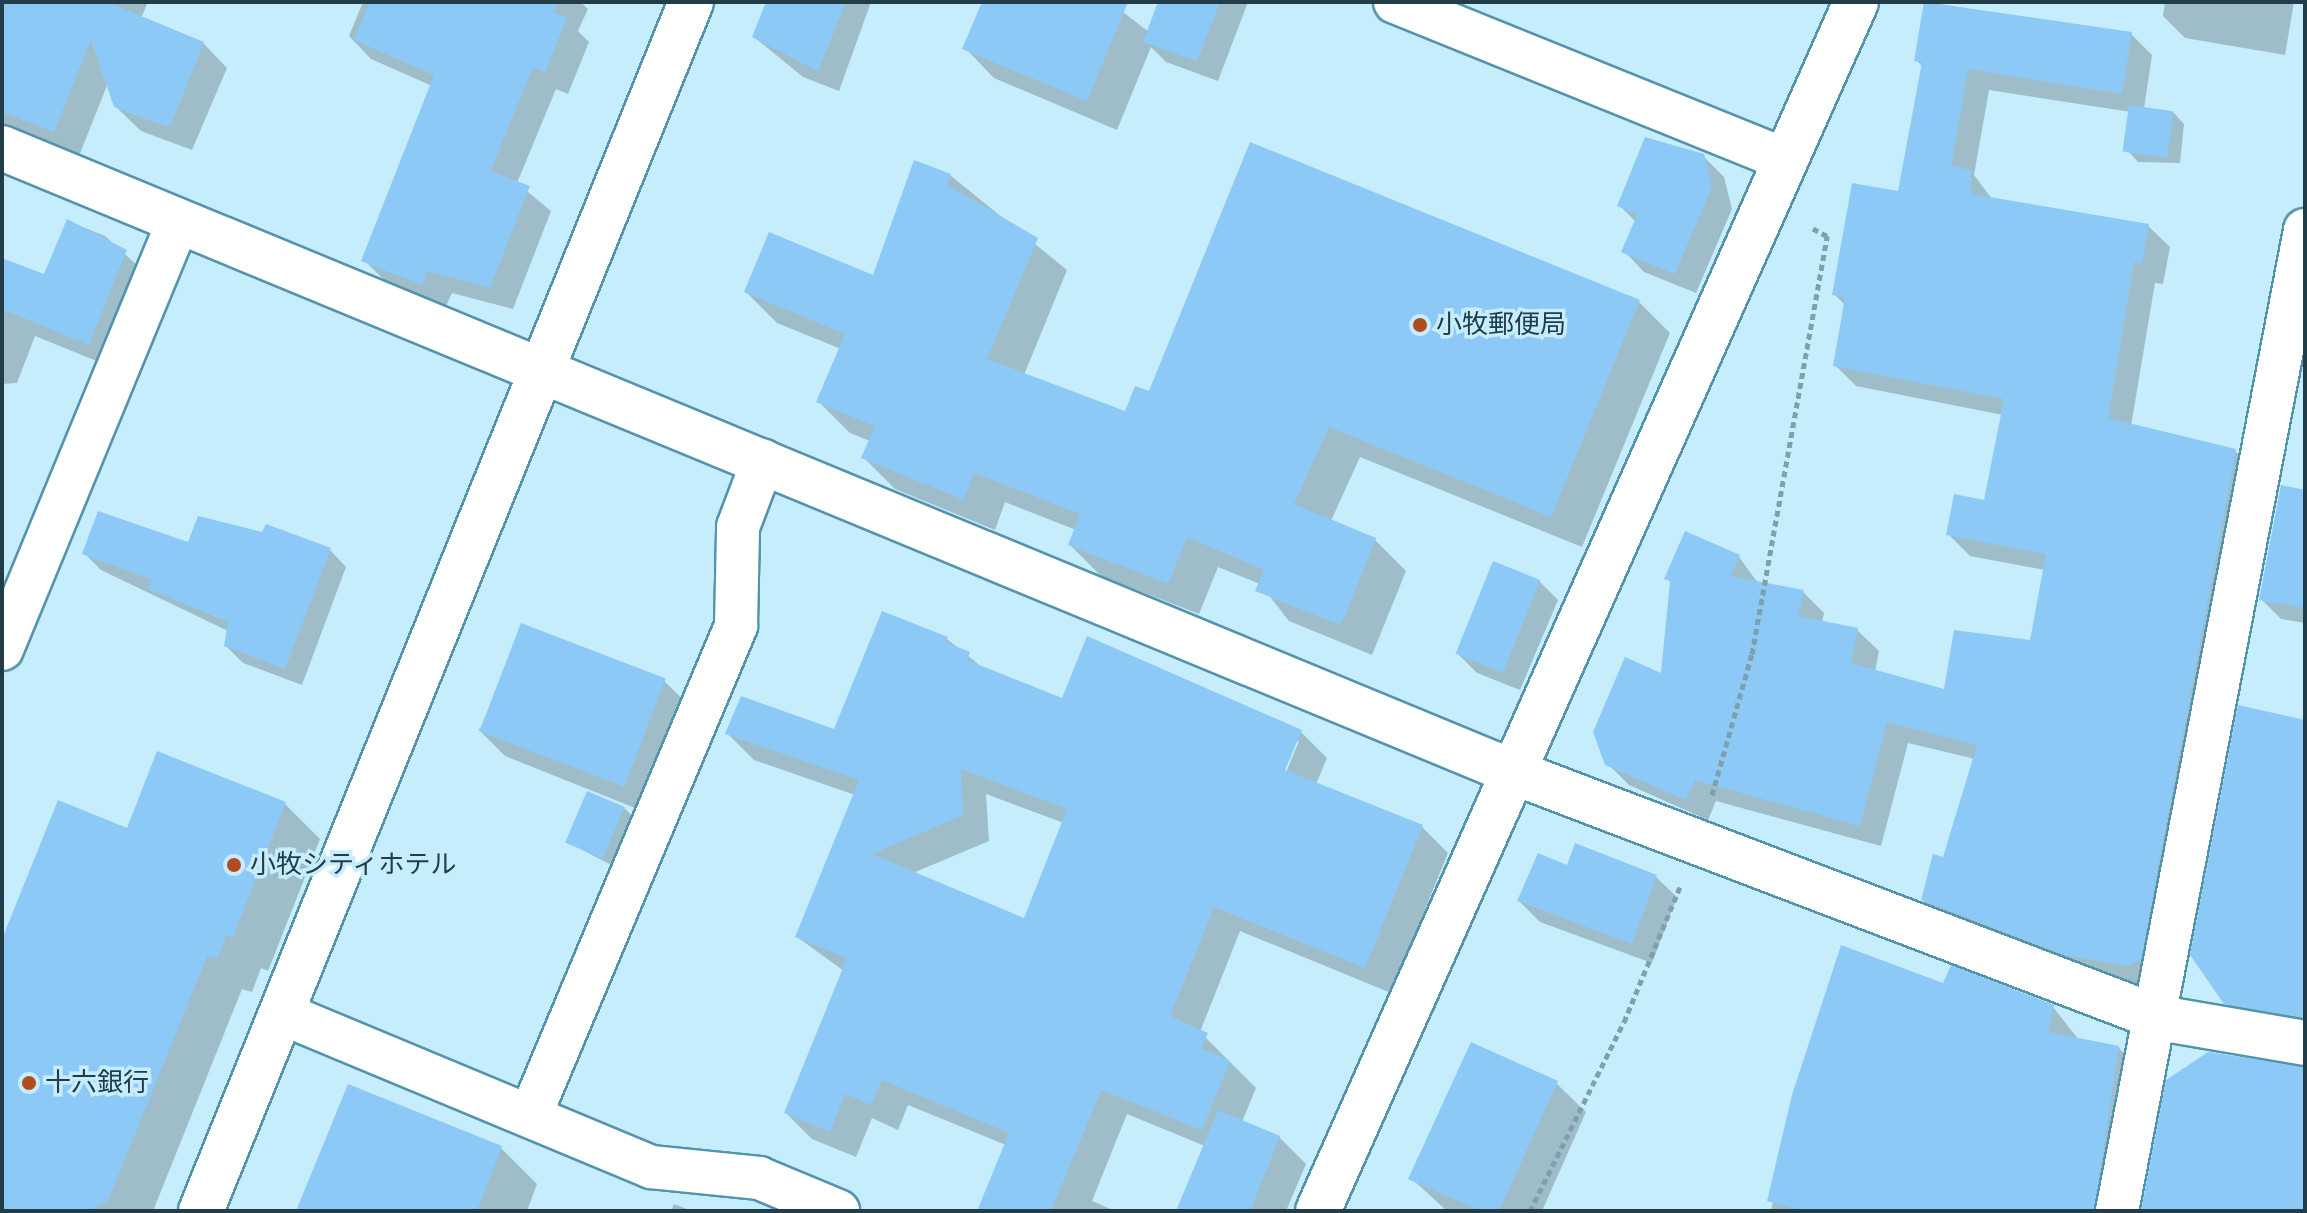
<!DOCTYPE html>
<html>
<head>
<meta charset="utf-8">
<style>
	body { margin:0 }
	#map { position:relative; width:2307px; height:1213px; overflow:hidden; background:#c6edfb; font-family:"Fira Sans Condensed","Noto Sans JP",sans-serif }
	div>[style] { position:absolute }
	.shadow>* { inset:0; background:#0003 }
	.building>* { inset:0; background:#8dc9f7; transform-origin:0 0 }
	.path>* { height:5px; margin-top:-2.5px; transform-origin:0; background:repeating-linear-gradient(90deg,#7ea0ac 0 6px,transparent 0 10px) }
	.roads { filter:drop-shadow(2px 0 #5294aa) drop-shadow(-2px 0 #5294aa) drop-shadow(0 2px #5294aa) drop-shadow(0 -2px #5294aa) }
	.street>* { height:42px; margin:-21px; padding:0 21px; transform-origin:21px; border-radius:21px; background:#fff }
	.secondary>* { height:44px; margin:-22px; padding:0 22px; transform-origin:22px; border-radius:22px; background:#fff }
	.dots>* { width:22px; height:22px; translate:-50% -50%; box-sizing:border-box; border:4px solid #c6edfb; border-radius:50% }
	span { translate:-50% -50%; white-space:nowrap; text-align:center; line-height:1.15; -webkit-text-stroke:7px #c6edfb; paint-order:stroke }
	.poi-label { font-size:26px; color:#223d47 }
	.left { translate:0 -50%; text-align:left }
	.frame { position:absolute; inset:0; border:4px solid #223d47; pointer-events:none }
</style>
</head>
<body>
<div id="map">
	<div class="shadow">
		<div style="clip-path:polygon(2px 2px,148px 2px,141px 18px,203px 43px,227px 68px,192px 150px,141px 131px,115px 106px,108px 83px,79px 156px,2px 126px)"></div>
		<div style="clip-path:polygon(363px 2px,580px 2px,588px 9px,578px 31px,589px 42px,568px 94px,556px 89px,517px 183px,551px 211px,513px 309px,452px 293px,446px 306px,387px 283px,364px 260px,432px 86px,371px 59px,349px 36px)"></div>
		<div style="clip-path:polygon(768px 2px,871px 2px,839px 91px,803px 77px,754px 37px)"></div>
		<div style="clip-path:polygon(984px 2px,1110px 2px,1149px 32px,1160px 2px,1248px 2px,1218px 81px,1166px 62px,1151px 47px,1117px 130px,994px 78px,965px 48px)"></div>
		<div style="clip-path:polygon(1926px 2px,2131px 34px,2152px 55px,2144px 109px,2174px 113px,2184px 124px,2180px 163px,2138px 162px,2128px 151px,2131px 112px,1989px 90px,1974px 175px,1992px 199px,2148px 226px,2170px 247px,2163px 284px,2155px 283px,2131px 426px,2235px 451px,2257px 472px,2149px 987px,2088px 976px,1944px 921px,1923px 900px,1945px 859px,1975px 759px,1908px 743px,1881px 846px,1716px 801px,1708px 820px,1629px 785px,1607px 763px,1662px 676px,1672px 584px,1667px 578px,1686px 534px,1739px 557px,1758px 583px,1803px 592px,1824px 613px,1822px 623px,1857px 630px,1879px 651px,1875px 672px,1946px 692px,2032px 642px,2045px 570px,1970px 556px,1948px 534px,1986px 502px,2003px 415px,1856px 386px,1835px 365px,1846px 306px,1834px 294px,1899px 194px,1923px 67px,1916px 60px)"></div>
		<div style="clip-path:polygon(2165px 2px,2294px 2px,2285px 55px,2185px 38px,2163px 16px)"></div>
		<div style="clip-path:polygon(1703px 156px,1724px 177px,1732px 209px,1696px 293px,1644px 272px,1624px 251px,1636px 222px,1619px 205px)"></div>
		<div style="clip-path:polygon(950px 175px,1067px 270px,1024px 375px,1126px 414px,1150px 394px,1639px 302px,1670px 333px,1582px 547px,1360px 457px,1331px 521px,1375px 540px,1406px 571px,1372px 655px,1289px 621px,1260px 584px,1218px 567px,1199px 614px,1101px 576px,1070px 545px,1076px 530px,1005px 502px,995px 530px,895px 489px,864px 458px,870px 441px,850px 433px,819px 402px,841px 349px,777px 323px,746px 292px,875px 278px)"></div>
		<div style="clip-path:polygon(68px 221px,105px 236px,150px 277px,114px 368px,35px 336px,17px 383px,2px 384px,2px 260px,45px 277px)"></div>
		<div style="clip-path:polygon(2305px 492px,2305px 623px,2281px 619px,2261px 599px)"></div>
		<div style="clip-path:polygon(189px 545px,330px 550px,346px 567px,302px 685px,243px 663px,226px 646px,228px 631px,101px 570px,84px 553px)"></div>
		<div style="clip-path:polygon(1539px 581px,1558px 600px,1520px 690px,1477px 673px,1458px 654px)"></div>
		<div style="clip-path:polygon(evenodd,947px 639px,983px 668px,1063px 700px,1301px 732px,1327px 758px,1316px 784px,1422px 827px,1448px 853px,1391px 993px,1240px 931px,1200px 1032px,1256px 1088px,1242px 1122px,1279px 1137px,1306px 1164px,1286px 1211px,1178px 1211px,1205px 1146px,1127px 1114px,1092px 1201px,1115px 1211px,979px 1211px,1006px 1145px,908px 1105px,898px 1130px,872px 1118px,856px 1157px,812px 1139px,786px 1113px,844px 971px,797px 937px,855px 795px,754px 760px,728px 734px,836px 732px,947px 639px,1295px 741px,1299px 741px,1283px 780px,1279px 778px,1295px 741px,947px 639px,986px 794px,1064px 823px,1025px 921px,913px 873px,989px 841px,986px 794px)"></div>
		<div style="clip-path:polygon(664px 681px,692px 708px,650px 814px,505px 756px,478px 729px)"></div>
		<div style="clip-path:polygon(2305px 722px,2305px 1033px,2246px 1023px,2226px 1002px)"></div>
		<div style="clip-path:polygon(158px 754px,285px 804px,320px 839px,268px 971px,261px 968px,252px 992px,242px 989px,153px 1211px,2px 1211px,2px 944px,128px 830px)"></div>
		<div style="clip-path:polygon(624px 808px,635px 818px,615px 867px,569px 843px)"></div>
		<div style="clip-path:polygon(1568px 867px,1656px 877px,1677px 897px,1652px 963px,1540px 922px,1519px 901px)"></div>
		<div style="clip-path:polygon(1944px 986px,2053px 1007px,2079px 1040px,2118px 1047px,2145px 1075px,2125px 1211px,1771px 1211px,1794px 1095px)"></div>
		<div style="clip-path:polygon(1556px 1083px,1586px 1112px,1542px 1211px,1447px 1211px,1411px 1178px)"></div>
		<div style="clip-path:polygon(501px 1148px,537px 1184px,527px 1211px,298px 1211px)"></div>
		<div style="clip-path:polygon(674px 1204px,692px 1211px,671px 1211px)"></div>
	</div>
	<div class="building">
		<div style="clip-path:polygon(2px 2px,107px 2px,204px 42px,172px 122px,168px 127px,114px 107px,91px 40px,54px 132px,2px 112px)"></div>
		<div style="clip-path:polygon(370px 2px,558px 2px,554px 12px,567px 18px,545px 72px,533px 68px,490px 171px,530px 186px,490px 288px,428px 271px,422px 285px,361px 261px,434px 75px,354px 40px)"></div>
		<div style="clip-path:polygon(766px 2px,846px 2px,818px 71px,752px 37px)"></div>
		<div style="clip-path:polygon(982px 2px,1128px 2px,1087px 101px,962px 49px)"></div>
		<div style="clip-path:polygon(1158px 2px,1220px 2px,1197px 61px,1143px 42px)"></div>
		<div style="clip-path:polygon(1924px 2px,2132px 32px,2122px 94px,1968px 69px,1951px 166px,1971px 170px,1971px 194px,2149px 224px,2142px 264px,2134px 262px,2108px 418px,2236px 449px,2141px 959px,2127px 966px,2065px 955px,1921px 900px,1933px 854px,1943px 857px,1977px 745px,1887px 722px,1860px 826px,1695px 780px,1686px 800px,1605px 765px,1593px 732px,1625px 657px,1661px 673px,1670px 581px,1664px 579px,1685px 531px,1740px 555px,1731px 576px,1804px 590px,1798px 616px,1858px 628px,1851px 663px,1944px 689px,1954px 630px,2030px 640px,2046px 554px,1946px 535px,1954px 494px,1984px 500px,2004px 399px,1833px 366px,1845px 297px,1832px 295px,1852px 183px,1898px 191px,1922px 62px,1914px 61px)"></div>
		<div style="left:2129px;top:105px;width:45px;height:47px;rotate:8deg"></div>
		<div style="clip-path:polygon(1645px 137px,1704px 154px,1712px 187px,1675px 274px,1621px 252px,1637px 215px,1617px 206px)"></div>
		<div style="clip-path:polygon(1250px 142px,1640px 300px,1551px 517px,1329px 427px,1294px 504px,1376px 538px,1341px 625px,1255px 591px,1264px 570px,1187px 537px,1168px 584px,1068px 545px,1080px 514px,974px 473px,964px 500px,861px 458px,875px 426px,816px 402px,845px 334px,744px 292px,769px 232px,873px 275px,914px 160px,951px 174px,947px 185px,1038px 238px,987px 359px,1125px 411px,1135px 386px,1149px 391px)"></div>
		<div style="clip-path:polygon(67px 219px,127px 250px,89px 345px,2px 309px,2px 258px,44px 274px)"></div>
		<div style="clip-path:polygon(2281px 485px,2305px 490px,2305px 608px,2259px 600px)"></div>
		<div style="clip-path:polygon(98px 511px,188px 542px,198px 516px,262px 532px,266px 524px,331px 548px,285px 669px,224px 646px,228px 622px,148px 589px,152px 580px,82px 554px)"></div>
		<div style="left:1493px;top:561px;width:51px;height:100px;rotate:22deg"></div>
		<div style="clip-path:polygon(evenodd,882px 611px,948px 637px,945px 642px,970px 652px,967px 660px,1062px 698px,1087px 636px,1302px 730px,1285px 770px,1423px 825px,1365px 968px,1214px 907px,1170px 1016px,1208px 1033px,1201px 1048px,1230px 1061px,1202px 1130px,1101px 1090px,1051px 1211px,977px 1211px,1009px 1133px,882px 1080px,871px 1105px,845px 1094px,830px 1132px,784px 1113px,847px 958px,795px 937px,859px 780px,725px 734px,741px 696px,834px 729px,882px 611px,961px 769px,1067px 809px,1024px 918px,872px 854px,963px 815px,961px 769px)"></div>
		<div style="left:521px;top:623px;width:155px;height:116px;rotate:21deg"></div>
		<div style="clip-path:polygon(2238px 705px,2305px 720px,2305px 1018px,2224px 1004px,2190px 955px)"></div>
		<div style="clip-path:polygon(157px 751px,286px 802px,233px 937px,226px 935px,218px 958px,207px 956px,108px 1201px,89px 1211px,2px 1211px,2px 939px,58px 800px,127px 828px)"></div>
		<div style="left:587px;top:791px;width:41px;height:56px;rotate:23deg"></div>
		<div style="clip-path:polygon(1575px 843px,1657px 875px,1632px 944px,1517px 901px,1538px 853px,1567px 865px)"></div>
		<div style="clip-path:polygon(1841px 945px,1943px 983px,1951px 965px,2054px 1005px,2048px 1032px,2119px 1046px,2094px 1211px,1804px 1211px,1767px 1201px,1792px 1095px)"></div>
		<div style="clip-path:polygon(1471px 1042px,1558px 1081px,1499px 1211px,1481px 1211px,1408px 1179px)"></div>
		<div style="clip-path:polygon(2208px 1052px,2305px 1067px,2305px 1211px,2141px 1211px,2166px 1080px)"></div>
		<div style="clip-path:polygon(348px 1084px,502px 1146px,477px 1211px,296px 1211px)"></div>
		<div style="clip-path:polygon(1218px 1110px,1280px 1136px,1250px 1211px,1176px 1211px)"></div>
	</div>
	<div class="path">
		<div style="left:1712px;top:795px;width:147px;rotate:-74.2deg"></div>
		<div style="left:1752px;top:654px;width:425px;rotate:-79.8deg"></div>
		<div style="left:1827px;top:236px;width:19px;rotate:-152deg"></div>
		<div style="left:1530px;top:1211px;width:211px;rotate:-63.6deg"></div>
		<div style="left:1624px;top:1022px;width:146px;rotate:-67.5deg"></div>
	</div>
	<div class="roads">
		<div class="street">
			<div style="left:1395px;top:2px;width:422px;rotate:22deg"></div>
			<div style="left:2px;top:649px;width:462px;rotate:-67.6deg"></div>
			<div style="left:281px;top:1013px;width:401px;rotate:22.6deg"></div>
			<div style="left:651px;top:1167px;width:109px;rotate:5.8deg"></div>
			<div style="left:759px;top:1178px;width:86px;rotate:22.7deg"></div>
			<div style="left:530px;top:1116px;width:532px;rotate:-67.2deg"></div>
			<div style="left:736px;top:626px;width:99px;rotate:-88.8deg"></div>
			<div style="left:738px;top:527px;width:71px;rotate:-69.3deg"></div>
			<div style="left:2117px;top:1211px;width:999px;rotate:-79.15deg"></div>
		</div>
		<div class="secondary">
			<div style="left:2px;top:148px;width:1635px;rotate:22.44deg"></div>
			<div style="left:1513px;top:772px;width:691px;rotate:20.85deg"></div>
			<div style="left:2159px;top:1018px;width:148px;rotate:9.7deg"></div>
			<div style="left:201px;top:1211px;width:1305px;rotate:-67.94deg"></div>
			<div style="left:1318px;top:1211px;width:1323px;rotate:-66.01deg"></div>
		</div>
	</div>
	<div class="dots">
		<div style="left:1420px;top:325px;background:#b24c1e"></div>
		<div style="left:234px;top:865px;background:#b24c1e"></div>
		<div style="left:29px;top:1083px;background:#b24c1e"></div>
	</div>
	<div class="poi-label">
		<span class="left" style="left:1436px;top:325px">小牧郵便局</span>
		<span class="left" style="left:250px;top:865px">小牧シティホテル</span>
		<span class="left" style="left:45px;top:1083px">十六銀行</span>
	</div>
	<div class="frame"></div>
</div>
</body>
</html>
